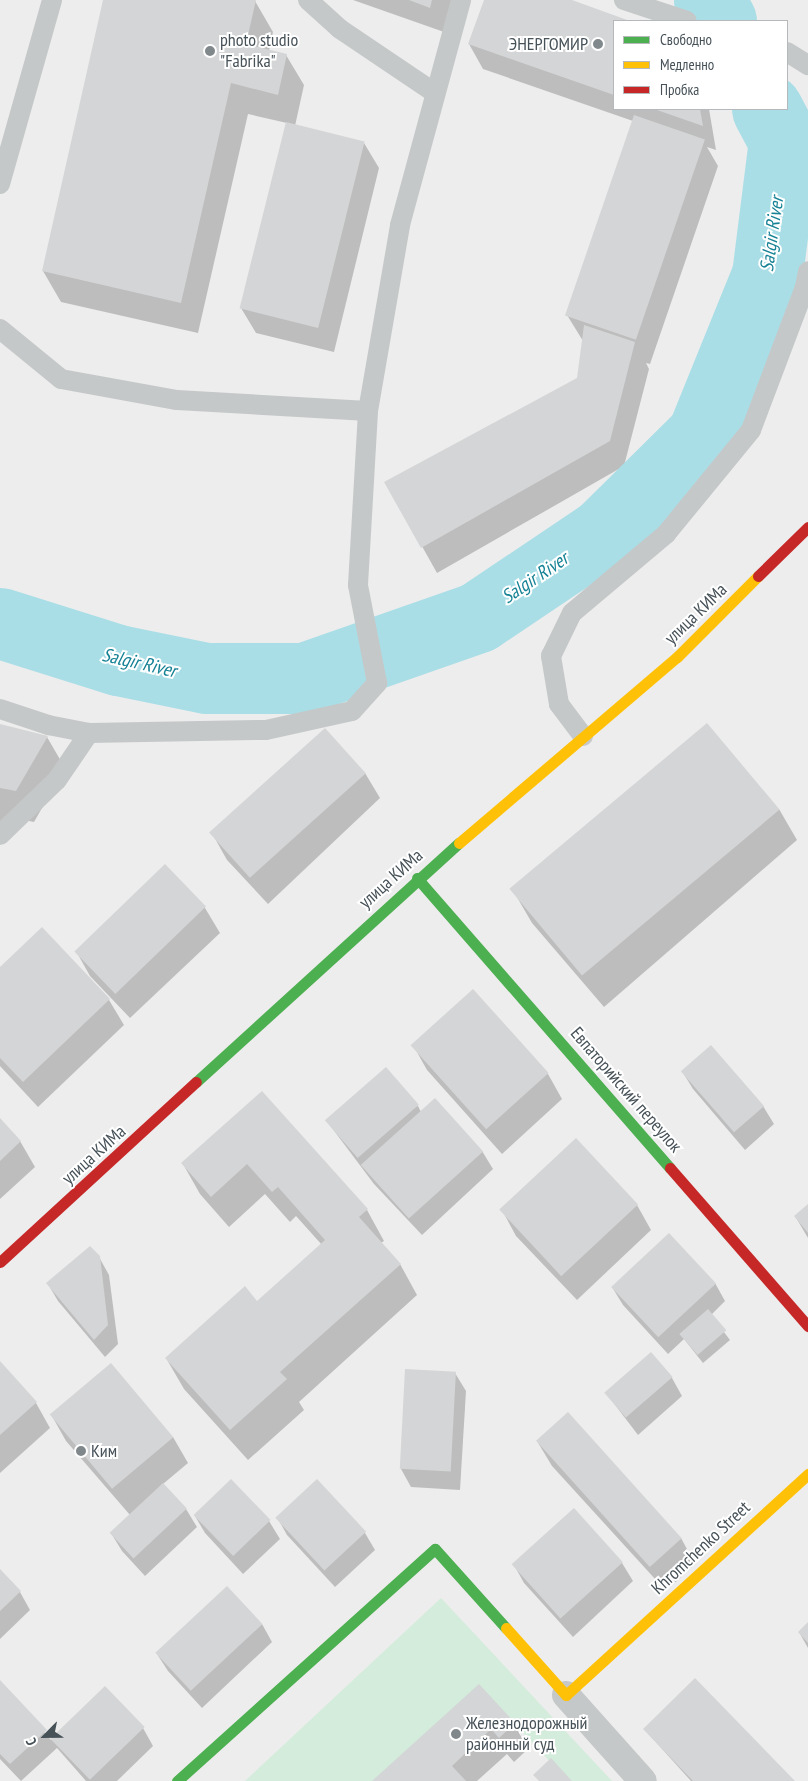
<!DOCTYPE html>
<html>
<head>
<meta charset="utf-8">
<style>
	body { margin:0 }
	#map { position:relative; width:808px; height:1781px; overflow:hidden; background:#eeeded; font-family:"PT Sans Narrow",sans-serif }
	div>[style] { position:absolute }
	.green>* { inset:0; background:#d3ecdb }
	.shadow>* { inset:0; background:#0003 }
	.river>* { height:71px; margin:-35.5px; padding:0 35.5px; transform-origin:35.5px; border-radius:35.5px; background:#aadee7 }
	.building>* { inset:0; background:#d4d5d6; transform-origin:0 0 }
	.lane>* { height:20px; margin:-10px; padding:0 10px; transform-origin:10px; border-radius:10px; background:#c5c8c9 }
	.street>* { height:28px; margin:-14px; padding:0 14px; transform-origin:14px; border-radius:14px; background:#c5c8c9 }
	.fast>* { height:11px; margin:-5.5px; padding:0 5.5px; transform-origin:5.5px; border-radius:5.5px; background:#4caf50 }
	.slow>* { height:11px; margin:-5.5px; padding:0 5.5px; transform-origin:5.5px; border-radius:5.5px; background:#ffc107 }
	.jam>* { height:11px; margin:-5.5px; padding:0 5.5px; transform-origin:5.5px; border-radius:5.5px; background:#c62828 }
	.dots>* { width:14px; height:14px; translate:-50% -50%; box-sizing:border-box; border:2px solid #fff; border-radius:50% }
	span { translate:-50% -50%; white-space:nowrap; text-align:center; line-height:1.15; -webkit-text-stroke:4px #fff; paint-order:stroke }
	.poi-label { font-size:18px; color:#465158 }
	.left { translate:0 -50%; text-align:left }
	.right { translate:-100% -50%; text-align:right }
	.street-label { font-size:18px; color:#465158 }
	.water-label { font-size:19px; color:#168295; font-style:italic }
	.legend { position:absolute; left:613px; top:20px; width:175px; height:90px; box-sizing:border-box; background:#fff; border:1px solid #b5b9bc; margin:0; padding:6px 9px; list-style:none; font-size:15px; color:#465158 }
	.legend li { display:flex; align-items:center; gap:10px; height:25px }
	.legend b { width:25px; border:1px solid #b5b9bc }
	.north { position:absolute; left:20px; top:1711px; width:50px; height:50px; -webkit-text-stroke:4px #fff; paint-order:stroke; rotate:247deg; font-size:14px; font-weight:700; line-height:20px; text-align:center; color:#465158 }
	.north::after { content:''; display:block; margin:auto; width:18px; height:22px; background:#465158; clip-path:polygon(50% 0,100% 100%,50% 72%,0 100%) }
</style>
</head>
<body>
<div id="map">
	<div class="green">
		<div style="clip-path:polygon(441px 1598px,612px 1781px,568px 1781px,481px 1688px,381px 1781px,245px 1781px)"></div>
	</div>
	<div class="shadow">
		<div style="clip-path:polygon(104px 0,255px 1px,273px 32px,269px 51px,286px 55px,304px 85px,295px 126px,364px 143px,379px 168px,334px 352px,256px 333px,241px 308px,287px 123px,248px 114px,198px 333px,61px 302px,43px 271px)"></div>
		<div style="clip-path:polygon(353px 0,455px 0,444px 32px)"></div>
		<div style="clip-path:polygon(485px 0,569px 0,627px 21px,614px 21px,614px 109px,709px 109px,716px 150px,707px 147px,718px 166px,650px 364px,646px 363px,649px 369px,624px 466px,437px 573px,386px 482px,578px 379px,583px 341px,567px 315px,633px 121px,483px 69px,469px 44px)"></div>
		<div style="clip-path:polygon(0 725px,47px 737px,65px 768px,34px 822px,5px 816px,0 837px)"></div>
		<div style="clip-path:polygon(365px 773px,380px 798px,268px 904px,227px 860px,213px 835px)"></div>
		<div style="clip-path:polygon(779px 809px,797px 840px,604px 1007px,532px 923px,514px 892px)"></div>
		<div style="clip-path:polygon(165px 866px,205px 908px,220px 933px,130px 1018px,90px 976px,76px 951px)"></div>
		<div style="clip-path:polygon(42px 929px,109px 1000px,124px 1025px,38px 1107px,0 1066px,0 969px)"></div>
		<div style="clip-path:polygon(413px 1045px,548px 1074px,562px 1099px,502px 1154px,427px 1070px)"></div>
		<div style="clip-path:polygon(682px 1071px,763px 1106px,774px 1124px,745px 1150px,693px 1089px)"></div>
		<div style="clip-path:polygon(262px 1093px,367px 1210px,384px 1241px,381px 1243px,400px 1264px,417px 1295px,299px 1402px,304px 1410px,248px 1460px,184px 1389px,166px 1358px,257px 1303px,322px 1245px,296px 1216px,290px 1222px,265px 1194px,229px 1227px,200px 1194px,183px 1164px)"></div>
		<div style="clip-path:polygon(418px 1106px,421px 1112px,482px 1151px,493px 1169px,422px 1235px,374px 1184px,326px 1120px)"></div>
		<div style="clip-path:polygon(0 1120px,20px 1141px,35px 1167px,0 1199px)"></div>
		<div style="clip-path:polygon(637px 1205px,651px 1230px,577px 1300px,516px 1236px,502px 1210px)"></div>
		<div style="clip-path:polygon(808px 1205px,808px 1238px,795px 1216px)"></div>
		<div style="clip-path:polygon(99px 1257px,109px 1275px,118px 1344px,105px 1357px,58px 1301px,48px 1284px)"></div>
		<div style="clip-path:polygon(715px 1283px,725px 1301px,711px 1315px,730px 1340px,703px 1363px,684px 1339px,668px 1354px,623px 1305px,612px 1287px)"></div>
		<div style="clip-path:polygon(651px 1354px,672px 1378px,682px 1396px,638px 1435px,606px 1393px)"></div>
		<div style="clip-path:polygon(0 1363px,36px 1403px,50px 1428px,0 1473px)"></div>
		<div style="clip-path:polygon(455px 1373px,466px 1391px,460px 1490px,411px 1487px,401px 1469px)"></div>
		<div style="clip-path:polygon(52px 1416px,173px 1437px,188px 1463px,163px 1484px,186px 1509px,197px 1527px,145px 1576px,122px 1551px,111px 1533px,130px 1515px,66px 1441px)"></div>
		<div style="clip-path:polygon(537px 1441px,681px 1538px,695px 1564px,666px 1591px,552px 1466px)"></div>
		<div style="clip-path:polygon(231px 1481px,269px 1521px,280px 1539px,243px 1574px,205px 1533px,195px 1516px)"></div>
		<div style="clip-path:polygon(574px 1510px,622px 1563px,633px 1581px,573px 1637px,524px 1583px,514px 1565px)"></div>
		<div style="clip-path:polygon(277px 1517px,365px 1533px,375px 1550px,335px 1587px,287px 1535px)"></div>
		<div style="clip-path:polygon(0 1571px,20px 1592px,30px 1610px,0 1639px)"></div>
		<div style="clip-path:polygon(262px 1624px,272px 1642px,202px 1708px,168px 1671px,157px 1654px)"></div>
		<div style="clip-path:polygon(808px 1624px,808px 1648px,799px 1632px)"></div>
		<div style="clip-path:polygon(0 1682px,51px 1740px,105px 1688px,143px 1728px,153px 1746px,117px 1781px,86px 1781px,57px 1748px,21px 1781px,0 1759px)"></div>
		<div style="clip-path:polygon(479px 1685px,514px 1724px,528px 1749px,514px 1762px,507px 1754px,477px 1781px,374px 1781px)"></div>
		<div style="clip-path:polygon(644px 1729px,793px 1781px,691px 1781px)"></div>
	</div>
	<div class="river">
		<div style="left:709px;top:0;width:24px;rotate:60deg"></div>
		<div style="left:0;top:623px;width:124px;rotate:17.4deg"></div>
		<div style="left:118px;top:660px;width:90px;rotate:11.6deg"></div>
		<div style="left:206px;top:678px;width:98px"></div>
		<div style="left:304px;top:678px;width:184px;rotate:-19.3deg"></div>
		<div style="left:478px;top:617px;width:151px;rotate:-33.9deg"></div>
		<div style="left:603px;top:533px;width:139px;rotate:-44.7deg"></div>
		<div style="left:702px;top:435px;width:173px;rotate:-67.9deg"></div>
		<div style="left:767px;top:275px;width:135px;rotate:-82.8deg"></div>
		<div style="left:784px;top:141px;width:36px;rotate:-118deg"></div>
	</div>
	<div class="building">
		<div style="clip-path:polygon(103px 0,256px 0,246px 44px,287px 54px,278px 95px,231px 83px,181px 303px,42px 271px)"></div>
		<div style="clip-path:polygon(409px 0,432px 0,430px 8px)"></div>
		<div style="clip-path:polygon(484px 0,572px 0,630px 21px,614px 21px,614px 95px,468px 44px)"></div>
		<div style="clip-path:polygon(654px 109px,700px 109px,703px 126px)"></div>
		<div style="left:634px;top:115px;width:75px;height:212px;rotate:19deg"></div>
		<div style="left:286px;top:122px;width:81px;height:192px;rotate:14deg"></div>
		<div style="clip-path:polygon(584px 325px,635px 342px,610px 441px,421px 548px,384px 482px,577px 378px)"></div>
		<div style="left:707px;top:723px;width:113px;height:258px;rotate:50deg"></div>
		<div style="clip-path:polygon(0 724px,48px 736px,16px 791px,0 788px)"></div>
		<div style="left:325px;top:728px;width:61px;height:156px;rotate:48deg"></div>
		<div style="left:165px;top:864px;width:59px;height:126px;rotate:46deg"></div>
		<div style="clip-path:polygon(42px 927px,110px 999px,23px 1082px,0 1058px,0 967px)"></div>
		<div style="left:473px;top:989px;width:113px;height:84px;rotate:48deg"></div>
		<div style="left:711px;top:1045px;width:81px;height:40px;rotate:49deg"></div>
		<div style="left:386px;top:1067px;width:50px;height:81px;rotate:49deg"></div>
		<div style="clip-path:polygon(262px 1091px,368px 1209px,359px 1217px,401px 1264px,280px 1372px,287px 1379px,230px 1430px,165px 1358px,245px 1286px,257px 1301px,325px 1240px,278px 1187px,272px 1192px,247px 1164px,211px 1197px,181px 1163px)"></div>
		<div style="left:435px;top:1098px;width:72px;height:100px;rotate:48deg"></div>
		<div style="clip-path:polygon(0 1118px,21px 1141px,0 1161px)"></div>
		<div style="left:576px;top:1138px;width:91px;height:105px;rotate:47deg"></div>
		<div style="clip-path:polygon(808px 1204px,808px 1233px,794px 1216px)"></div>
		<div style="left:669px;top:1233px;width:69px;height:79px;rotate:47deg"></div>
		<div style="clip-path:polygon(90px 1246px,100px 1256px,108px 1325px,94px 1340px,46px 1283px)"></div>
		<div style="left:708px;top:1309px;width:28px;height:38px;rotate:49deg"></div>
		<div style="left:651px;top:1352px;width:33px;height:62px;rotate:49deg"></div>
		<div style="clip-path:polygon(0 1361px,37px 1402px,0 1435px)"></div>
		<div style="left:111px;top:1363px;width:97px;height:80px;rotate:50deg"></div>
		<div style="left:405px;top:1369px;width:51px;height:100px;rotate:3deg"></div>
		<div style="left:568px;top:1412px;width:170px;height:43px;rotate:48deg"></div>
		<div style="left:231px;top:1479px;width:57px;height:52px;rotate:46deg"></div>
		<div style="left:317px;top:1479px;width:72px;height:57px;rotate:47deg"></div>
		<div style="left:163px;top:1483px;width:35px;height:73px;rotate:47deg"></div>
		<div style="left:574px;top:1508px;width:73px;height:84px;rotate:48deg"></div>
		<div style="clip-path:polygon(0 1569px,21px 1591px,0 1611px)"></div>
		<div style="left:227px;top:1586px;width:52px;height:98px;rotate:47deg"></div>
		<div style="clip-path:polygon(808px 1622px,808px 1643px,798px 1632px)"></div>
		<div style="clip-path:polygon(695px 1678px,795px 1781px,693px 1781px,643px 1729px)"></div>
		<div style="clip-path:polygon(0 1680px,47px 1730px,10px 1764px,0 1754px)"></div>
		<div style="clip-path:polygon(479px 1684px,515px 1723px,499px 1738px,491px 1729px,452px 1766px,466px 1781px,372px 1781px)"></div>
		<div style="left:105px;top:1686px;width:57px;height:76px;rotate:46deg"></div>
		<div style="clip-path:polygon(551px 1758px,572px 1781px,539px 1781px,533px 1775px)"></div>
	</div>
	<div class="lane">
		<div style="left:308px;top:0;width:43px;rotate:42.2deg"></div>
		<div style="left:340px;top:29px;width:115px;rotate:34deg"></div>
		<div style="left:624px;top:0;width:66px;rotate:18.4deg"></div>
		<div style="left:787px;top:52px;width:25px;rotate:32deg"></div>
		<div style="left:0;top:184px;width:191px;rotate:-74.2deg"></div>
		<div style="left:0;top:329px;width:79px;rotate:39.3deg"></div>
		<div style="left:61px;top:379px;width:118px;rotate:10.3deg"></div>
		<div style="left:177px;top:400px;width:191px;rotate:3.3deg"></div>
		<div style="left:0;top:709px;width:51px;rotate:18.4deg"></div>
		<div style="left:48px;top:725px;width:42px;rotate:11deg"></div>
		<div style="left:89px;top:733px;width:177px;rotate:-1deg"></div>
		<div style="left:266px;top:730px;width:88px;rotate:-12.5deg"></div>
		<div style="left:352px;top:711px;width:38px;rotate:-48deg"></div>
		<div style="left:377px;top:683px;width:100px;rotate:-101deg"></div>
		<div style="left:358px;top:585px;width:174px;rotate:-86.7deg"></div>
		<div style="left:368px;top:411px;width:189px;rotate:-80.2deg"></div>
		<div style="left:400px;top:225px;width:233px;rotate:-74.8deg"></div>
		<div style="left:583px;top:736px;width:40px;rotate:-127deg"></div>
		<div style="left:559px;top:704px;width:49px;rotate:-99.5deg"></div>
		<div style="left:551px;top:656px;width:48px;rotate:-64deg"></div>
		<div style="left:572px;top:613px;width:123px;rotate:-40deg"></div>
		<div style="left:666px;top:534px;width:134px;rotate:-50.7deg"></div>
		<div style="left:751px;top:430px;width:153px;rotate:-69.3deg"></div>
		<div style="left:805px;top:287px;width:16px;rotate:-79deg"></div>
		<div style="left:0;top:835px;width:79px;rotate:-44deg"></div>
		<div style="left:57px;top:780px;width:57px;rotate:-55.8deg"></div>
	</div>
	<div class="street">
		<div style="left:566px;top:1695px;width:115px;rotate:48.2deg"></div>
	</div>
	<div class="fast">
		<div style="left:417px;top:878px;width:385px;rotate:48.9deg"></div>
		<div style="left:196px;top:1082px;width:355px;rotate:-42.3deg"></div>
		<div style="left:177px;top:1781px;width:347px;rotate:-42deg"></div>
		<div style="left:435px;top:1549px;width:106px;rotate:48.1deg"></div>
	</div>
	<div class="slow">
		<div style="left:459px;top:843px;width:287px;rotate:-40.5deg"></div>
		<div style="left:677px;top:657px;width:115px;rotate:-45deg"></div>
		<div style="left:506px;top:1628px;width:90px;rotate:48.2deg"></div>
		<div style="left:566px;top:1695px;width:328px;rotate:-42.4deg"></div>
	</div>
	<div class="jam">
		<div style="left:758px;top:576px;width:70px;rotate:-44.4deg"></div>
		<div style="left:670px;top:1168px;width:210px;rotate:48.9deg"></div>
		<div style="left:0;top:1262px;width:266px;rotate:-42.6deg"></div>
	</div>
	<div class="dots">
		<div style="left:598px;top:44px;background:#81888c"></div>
		<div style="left:210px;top:51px;background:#81888c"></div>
		<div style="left:81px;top:1451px;background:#81888c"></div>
		<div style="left:456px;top:1734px;background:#81888c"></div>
	</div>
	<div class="poi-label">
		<span class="left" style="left:220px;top:51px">photo studio<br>"Fabrika"</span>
		<span class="right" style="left:588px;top:44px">ЭНЕРГОМИР</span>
		<span class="left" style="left:91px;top:1451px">Ким</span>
		<span class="left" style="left:466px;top:1734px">Железнодорожный<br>районный суд</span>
	</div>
	<div class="street-label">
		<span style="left:696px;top:614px;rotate:-44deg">улица КИМа</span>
		<span style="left:391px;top:879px;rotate:-42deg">улица КИМа</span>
		<span style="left:626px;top:1090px;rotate:49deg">Евпаторийский переулок</span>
		<span style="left:94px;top:1155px;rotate:-42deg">улица КИМа</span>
		<span style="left:701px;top:1548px;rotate:-43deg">Khromchenko Street</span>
	</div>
	<div class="water-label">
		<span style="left:772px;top:234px;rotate:-82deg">Salgir River</span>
		<span style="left:535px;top:578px;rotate:-34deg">Salgir River</span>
		<span style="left:139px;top:663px;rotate:13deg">Salgir River</span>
	</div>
	<ul class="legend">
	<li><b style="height:6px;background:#4caf50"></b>Свободно</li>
	<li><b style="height:6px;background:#ffc107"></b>Медленно</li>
	<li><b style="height:6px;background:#c62828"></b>Пробка</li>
	</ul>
	<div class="north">С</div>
</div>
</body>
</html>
